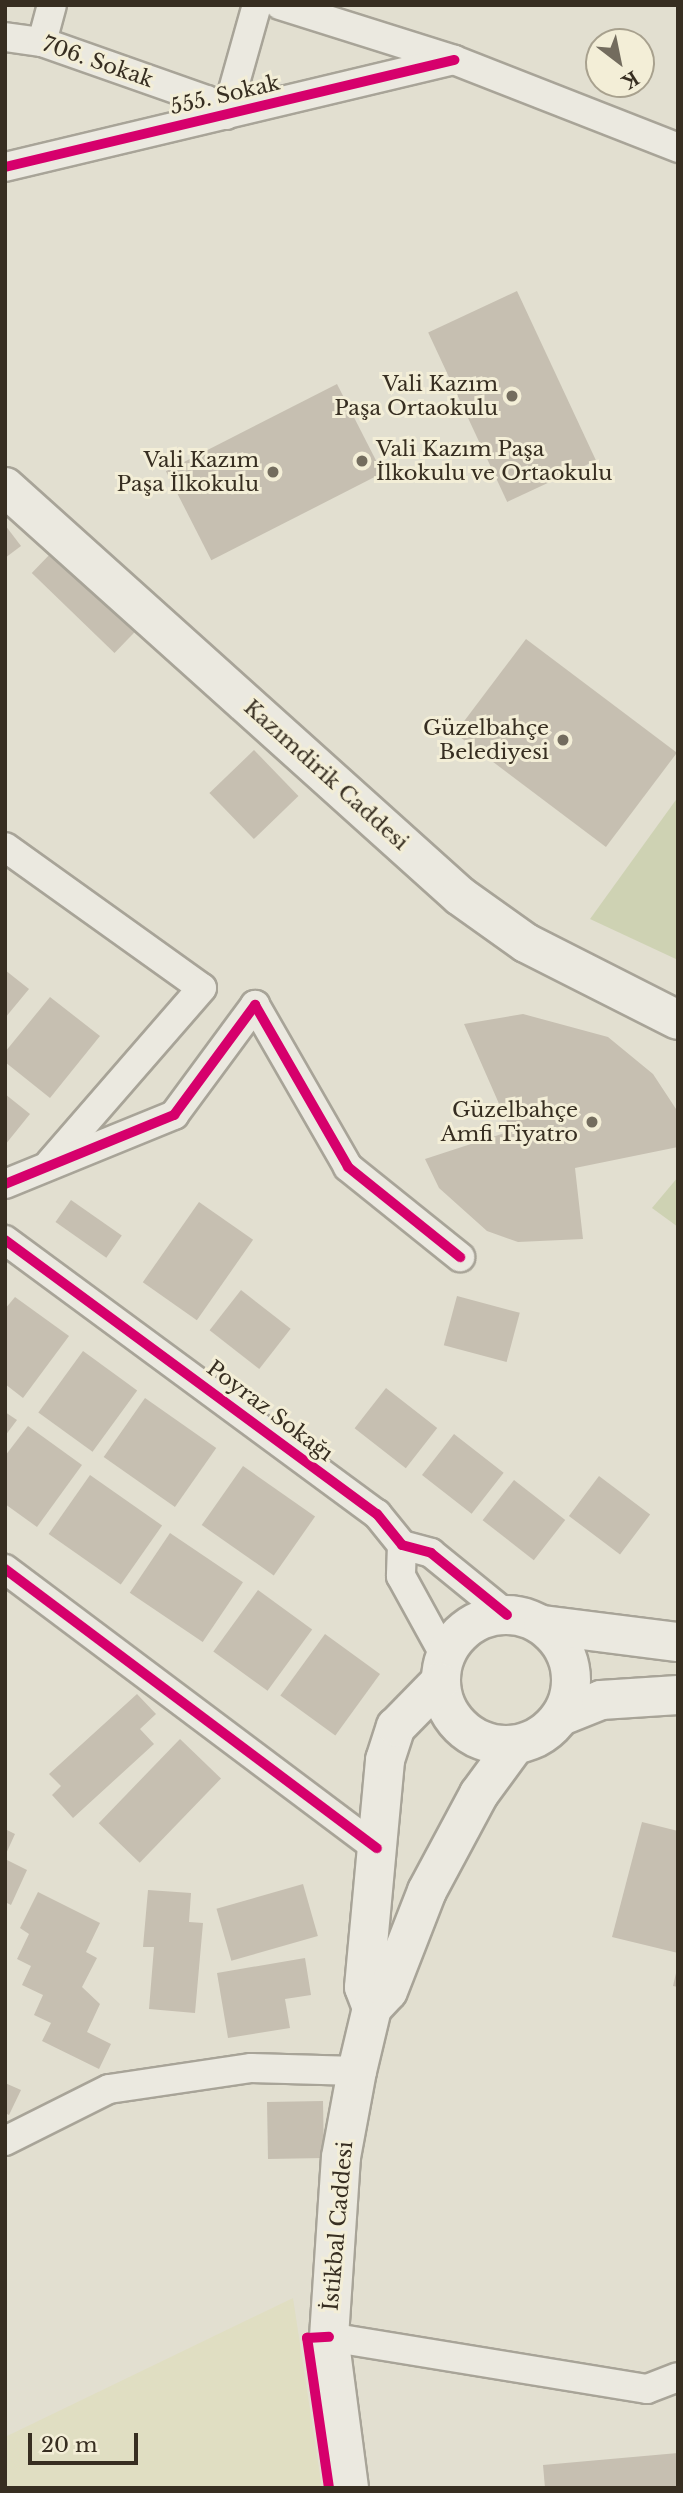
<!DOCTYPE html>
<html>
<head>
<meta charset="utf-8">
<style>
	body { margin:0 }
	#map { position:relative; width:683px; height:2493px; overflow:hidden; background:#e2dfd0; font-family:"Libre Baskerville",serif }
	div>[style] { position:absolute }
	.farmland>* { inset:0; background:#e0dec2 }
	.green>* { inset:0; background:#ced2b3 }
	.building>* { inset:0; background:#c6bfb1; transform-origin:0 0 }
	.roads { filter:drop-shadow(2px 0 #a8a498) drop-shadow(-2px 0 #a8a498) drop-shadow(0 2px #a8a498) drop-shadow(0 -2px #a8a498) }
	.street>* { height:28px; margin:-14px; padding:0 14px; transform-origin:14px; border-radius:14px; background:#ebe9e0 }
	.secondary>* { height:38px; margin:-19px; padding:0 19px; transform-origin:19px; border-radius:19px; background:#ebe9e0 }
	.secondary>.ring { margin:-19px; padding:0; box-sizing:content-box; background:none; border:38px solid #ebe9e0; border-radius:50% }
	.cycleway>* { height:10px; margin:-5px; padding:0 5px; transform-origin:5px; border-radius:5px; background:#d6006c }
	.dots>* { width:19px; height:19px; translate:-50% -50%; box-sizing:border-box; border:4px solid #f3eed7; border-radius:50% }
	span { translate:-50% -50%; white-space:nowrap; text-align:center; line-height:1.15; -webkit-text-stroke:6px #f3eed7; paint-order:stroke }
	.street-label { font-size:21px; color:#372e21 }
	.poi-label { font-size:21px; color:#372e21 }
	.right { translate:-100% -50%; text-align:right }
	.left { translate:0 -50%; text-align:left }
	.frame { position:absolute; inset:0; border:7px solid #372e21; pointer-events:none }
	.north { position:absolute; left:585px; top:28px; width:70px; height:70px; box-sizing:border-box; background:#f3eed7; border:2px solid #a8a18e; border-radius:50%; rotate:148deg; font-size:19px; font-weight:700; line-height:28px; text-align:center; color:#372e21 }
	.north::after { content:''; display:block; margin:auto; width:24px; height:32px; background:#736c5e; clip-path:polygon(50% 0,100% 100%,50% 72%,0 100%) }
	.scale { position:absolute; left:28px; top:2433px; width:110px; height:32px; box-sizing:border-box; border:4px solid #372e21; border-top:0; padding-left:9px; font-size:21px; line-height:24px; white-space:nowrap; color:#372e21; -webkit-text-stroke:5px #f3eed7; paint-order:stroke }
</style>
</head>
<body>
<div id="map">
	<div class="farmland">
		<div style="clip-path:polygon(293px 2298px,322px 2488px,5px 2488px,5px 2437px)"></div>
	</div>
	<div class="green">
		<div style="clip-path:polygon(678px 797px,678px 960px,590px 919px)"></div>
		<div style="clip-path:polygon(678px 1177px,678px 1227px,652px 1208px)"></div>
	</div>
	<div class="building">
		<div style="left:517px;top:291px;width:187px;height:98px;rotate:65deg"></div>
		<div style="left:337px;top:384px;width:100px;height:192px;rotate:63deg"></div>
		<div style="clip-path:polygon(5px 525px,21px 546px,5px 558px)"></div>
		<div style="left:54px;top:550px;width:115px;height:32px;rotate:44deg"></div>
		<div style="left:526px;top:639px;width:189px;height:118px;rotate:37deg"></div>
		<div style="left:254px;top:750px;width:64px;height:62px;rotate:46deg"></div>
		<div style="clip-path:polygon(5px 970px,29px 989px,5px 1018px)"></div>
		<div style="clip-path:polygon(50px 997px,100px 1036px,50px 1098px,5px 1062px,5px 1052px)"></div>
		<div style="clip-path:polygon(523px 1014px,608px 1037px,653px 1074px,678px 1112px,678px 1147px,575px 1168px,583px 1239px,518px 1242px,487px 1231px,439px 1188px,425px 1159px,511px 1131px,464px 1024px)"></div>
		<div style="clip-path:polygon(5px 1094px,30px 1114px,5px 1145px)"></div>
		<div style="left:71px;top:1200px;width:62px;height:27px;rotate:35deg"></div>
		<div style="left:199px;top:1202px;width:66px;height:98px;rotate:35deg"></div>
		<div style="left:241px;top:1290px;width:63px;height:51px;rotate:38deg"></div>
		<div style="left:457px;top:1296px;width:65px;height:51px;rotate:15deg"></div>
		<div style="clip-path:polygon(15px 1297px,69px 1336px,23px 1398px,5px 1384px,5px 1309px)"></div>
		<div style="left:83px;top:1351px;width:67px;height:76px;rotate:36deg"></div>
		<div style="left:386px;top:1388px;width:65px;height:51px;rotate:38deg"></div>
		<div style="left:145px;top:1398px;width:87px;height:72px;rotate:35deg"></div>
		<div style="clip-path:polygon(5px 1412px,17px 1420px,5px 1436px)"></div>
		<div style="clip-path:polygon(28px 1426px,82px 1465px,37px 1527px,5px 1504px,5px 1456px)"></div>
		<div style="left:454px;top:1434px;width:63px;height:52px;rotate:38deg"></div>
		<div style="left:243px;top:1466px;width:88px;height:72px;rotate:35deg"></div>
		<div style="left:90px;top:1475px;width:88px;height:72px;rotate:35deg"></div>
		<div style="left:599px;top:1476px;width:64px;height:50px;rotate:37deg"></div>
		<div style="left:514px;top:1480px;width:65px;height:51px;rotate:38deg"></div>
		<div style="left:170px;top:1533px;width:88px;height:72px;rotate:34deg"></div>
		<div style="left:258px;top:1590px;width:67px;height:76px;rotate:36deg"></div>
		<div style="left:325px;top:1634px;width:68px;height:76px;rotate:36deg"></div>
		<div style="clip-path:polygon(137px 1694px,156px 1714px,140px 1729px,154px 1744px,73px 1818px,52px 1795px,61px 1786px,49px 1774px)"></div>
		<div style="left:180px;top:1739px;width:57px;height:117px;rotate:44deg"></div>
		<div style="clip-path:polygon(642px 1822px,678px 1831px,678px 1953px,612px 1937px)"></div>
		<div style="clip-path:polygon(5px 1829px,15px 1834px,5px 1856px)"></div>
		<div style="clip-path:polygon(5px 1859px,27px 1870px,11px 1905px,5px 1902px)"></div>
		<div style="left:303px;top:1884px;width:54px;height:90px;rotate:74deg"></div>
		<div style="clip-path:polygon(148px 1890px,191px 1893px,189px 1922px,203px 1923px,195px 2013px,149px 2009px,154px 1947px,143px 1947px)"></div>
		<div style="clip-path:polygon(38px 1892px,100px 1923px,86px 1952px,97px 1958px,82px 1987px,100px 2004px,87px 2032px,111px 2044px,99px 2069px,42px 2041px,51px 2023px,34px 2015px,43px 1995px,22px 1985px,31px 1966px,17px 1959px,29px 1934px,20px 1928px)"></div>
		<div style="clip-path:polygon(305px 1958px,311px 1995px,285px 1999px,290px 2028px,228px 2038px,217px 1973px)"></div>
		<div style="clip-path:polygon(677px 1969px,678px 1969px,678px 1987px,673px 1986px)"></div>
		<div style="clip-path:polygon(5px 2083px,21px 2090px,9px 2115px,5px 2113px)"></div>
		<div style="left:323px;top:2101px;width:57px;height:56px;rotate:89deg"></div>
		<div style="clip-path:polygon(678px 2453px,678px 2488px,545px 2488px,543px 2465px)"></div>
	</div>
	<div class="roads">
		<div class="street">
			<div style="left:280px;top:5px;width:182px;rotate:17.5deg"></div>
			<div style="left:454px;top:60px;width:241px;rotate:21.4deg"></div>
			<div style="left:5px;top:37px;width:37px;rotate:8deg"></div>
			<div style="left:42px;top:42px;width:175px;rotate:19.4deg"></div>
			<div style="left:207px;top:100px;width:24px;rotate:38deg"></div>
			<div style="left:226px;top:115px;width:114px;rotate:-74.3deg"></div>
			<div style="left:42px;top:42px;width:38px;rotate:-75deg"></div>
			<div style="left:5px;top:167px;width:462px;rotate:-13.4deg"></div>
			<div style="left:5px;top:847px;width:242px;rotate:35.6deg"></div>
			<div style="left:202px;top:988px;width:232px;rotate:131deg"></div>
			<div style="left:5px;top:1184px;width:183px;rotate:-22.2deg"></div>
			<div style="left:174px;top:1115px;width:137px;rotate:-53.6deg"></div>
			<div style="left:255px;top:1005px;width:187px;rotate:60.1deg"></div>
			<div style="left:348px;top:1167px;width:144px;rotate:38.8deg"></div>
			<div style="left:5px;top:1240px;width:462px;rotate:36.4deg"></div>
			<div style="left:377px;top:1514px;width:40px;rotate:51deg"></div>
			<div style="left:402px;top:1545px;width:30px;rotate:15deg"></div>
			<div style="left:431px;top:1553px;width:98px;rotate:39.2deg"></div>
			<div style="left:402px;top:1545px;width:31px;rotate:92deg"></div>
			<div style="left:401px;top:1576px;width:94px;rotate:61.2deg"></div>
			<div style="left:5px;top:1569px;width:465px;rotate:36.9deg"></div>
			<div style="left:5px;top:2141px;width:116px;rotate:-26.6deg"></div>
			<div style="left:109px;top:2089px;width:144px;rotate:-8.4deg"></div>
			<div style="left:251px;top:2068px;width:106px;rotate:1.6deg"></div>
			<div style="left:329px;top:2337px;width:322px;rotate:9.3deg"></div>
			<div style="left:647px;top:2389px;width:33px;rotate:-21deg"></div>
		</div>
		<div class="secondary">
			<div style="left:5px;top:487px;width:612px;rotate:41.95deg"></div>
			<div style="left:460px;top:896px;width:81px;rotate:35.5deg"></div>
			<div style="left:526px;top:943px;width:170px;rotate:26.9deg"></div>
			<div class="ring" style="left:441px;top:1615px;width:92px;height:92px"></div>
			<div style="left:543px;top:1625px;width:136px;rotate:7.2deg"></div>
			<div style="left:561px;top:1716px;width:43px;rotate:-21.8deg"></div>
			<div style="left:601px;top:1700px;width:77px;rotate:-3.7deg"></div>
			<div style="left:372px;top:2008px;width:22px;rotate:-111deg"></div>
			<div style="left:364px;top:1987px;width:228px;rotate:-84.7deg"></div>
			<div style="left:385px;top:1760px;width:35px;rotate:-72deg"></div>
			<div style="left:396px;top:1727px;width:63px;rotate:-45.6deg"></div>
			<div style="left:349px;top:2488px;width:152px;rotate:-97.5deg"></div>
			<div style="left:329px;top:2337px;width:180px;rotate:-86.2deg"></div>
			<div style="left:341px;top:2157px;width:87px;rotate:-79.5deg"></div>
			<div style="left:357px;top:2071px;width:65px;rotate:-76.6deg"></div>
			<div style="left:372px;top:2008px;width:23px;rotate:-47deg"></div>
			<div style="left:388px;top:1991px;width:107px;rotate:-68.7deg"></div>
			<div style="left:427px;top:1891px;width:110px;rotate:-61.8deg"></div>
			<div style="left:479px;top:1794px;width:61px;rotate:-53.7deg"></div>
		</div>
	</div>
	<div class="cycleway">
		<div style="left:5px;top:167px;width:462px;rotate:-13.4deg"></div>
		<div style="left:5px;top:1184px;width:183px;rotate:-22.2deg"></div>
		<div style="left:174px;top:1115px;width:137px;rotate:-53.6deg"></div>
		<div style="left:255px;top:1005px;width:187px;rotate:60.1deg"></div>
		<div style="left:348px;top:1167px;width:144px;rotate:38.8deg"></div>
		<div style="left:5px;top:1240px;width:462px;rotate:36.4deg"></div>
		<div style="left:377px;top:1514px;width:40px;rotate:51deg"></div>
		<div style="left:402px;top:1545px;width:30px;rotate:15deg"></div>
		<div style="left:431px;top:1553px;width:98px;rotate:39.2deg"></div>
		<div style="left:5px;top:1569px;width:465px;rotate:36.9deg"></div>
		<div style="left:329px;top:2488px;width:152px;rotate:-98.3deg"></div>
		<div style="left:307px;top:2338px;width:22px;rotate:-3deg"></div>
	</div>
	<div class="dots">
		<div style="left:512px;top:396px;background:#736c5e"></div>
		<div style="left:362px;top:461px;background:#736c5e"></div>
		<div style="left:273px;top:472px;background:#736c5e"></div>
		<div style="left:563px;top:740px;background:#736c5e"></div>
		<div style="left:592px;top:1122px;background:#736c5e"></div>
	</div>
	<div class="street-label">
		<span style="left:98px;top:62px;rotate:19deg">706. Sokak</span>
		<span style="left:225px;top:95px;rotate:-13deg">555. Sokak</span>
		<span style="left:326px;top:775px;rotate:42deg">Kazımdirik Caddesi</span>
		<span style="left:270px;top:1411px;rotate:37deg">Poyraz Sokağı</span>
		<span style="left:338px;top:2226px;rotate:-85deg">İstikbal Caddesi</span>
	</div>
	<div class="poi-label">
		<span class="right" style="left:498px;top:396px">Vali Kazım<br>Paşa Ortaokulu</span>
		<span class="left" style="left:376px;top:461px">Vali Kazım Paşa<br>İlkokulu ve Ortaokulu</span>
		<span class="right" style="left:259px;top:472px">Vali Kazım<br>Paşa İlkokulu</span>
		<span class="right" style="left:549px;top:740px">Güzelbahçe<br>Belediyesi</span>
		<span class="right" style="left:578px;top:1122px">Güzelbahçe<br>Amfi Tiyatro</span>
	</div>
	<div class="frame"></div>
	<div class="north">K</div>
	<div class="scale">20 m</div>
</div>
</body>
</html>
